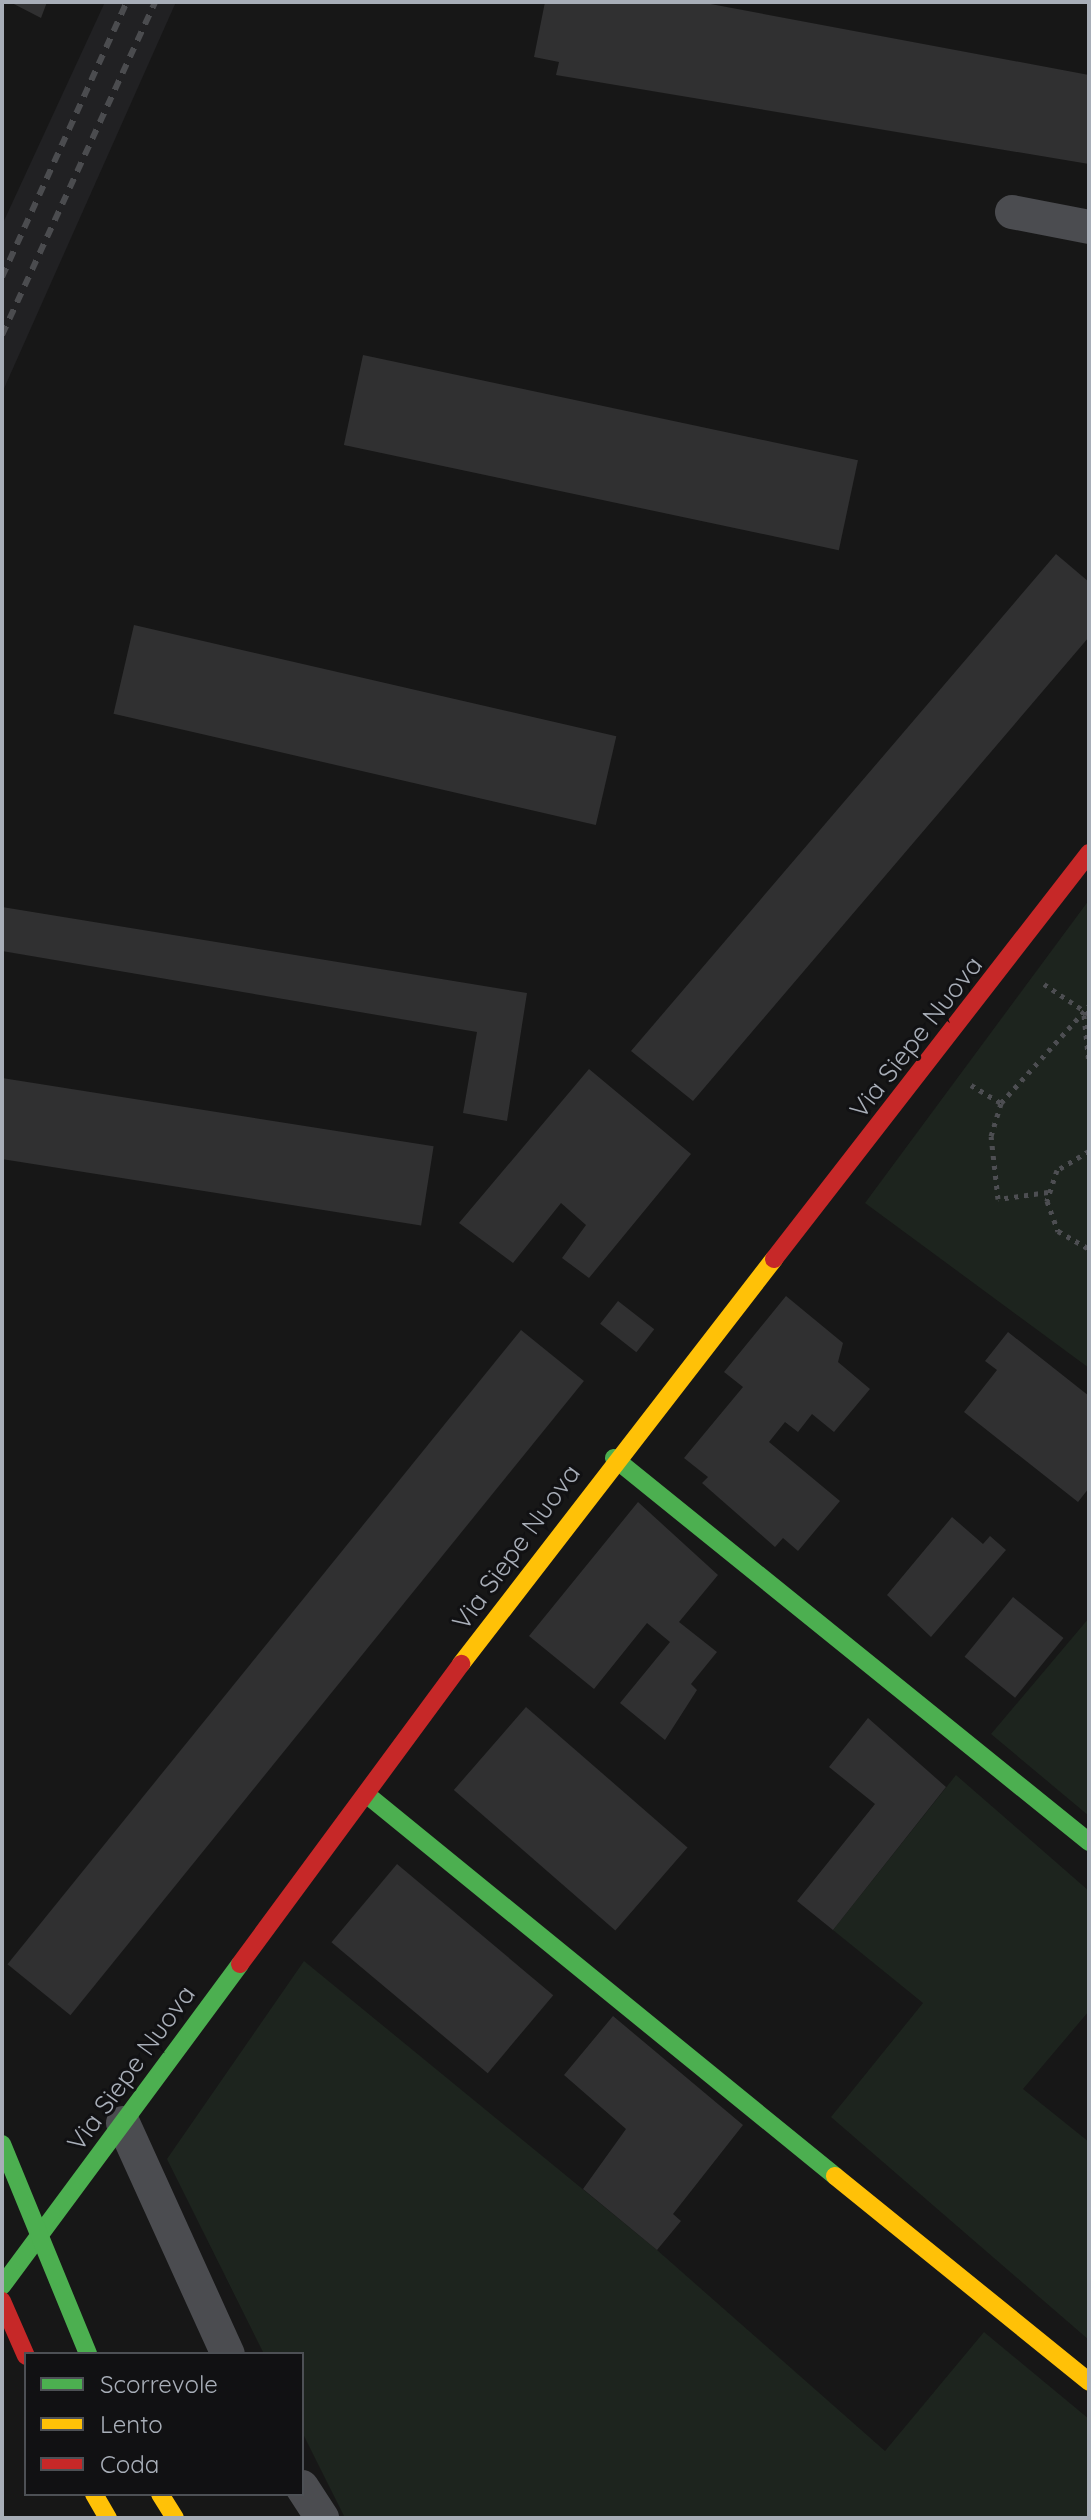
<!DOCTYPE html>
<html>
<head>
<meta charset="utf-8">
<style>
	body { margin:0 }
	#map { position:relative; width:1091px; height:2520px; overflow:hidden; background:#171717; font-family:Quicksand,sans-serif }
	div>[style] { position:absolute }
	.built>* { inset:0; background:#212123 }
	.green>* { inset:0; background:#1d241e }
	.building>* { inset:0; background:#303031; transform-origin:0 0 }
	.path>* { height:5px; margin-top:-2.5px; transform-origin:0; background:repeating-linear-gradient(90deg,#4d4e52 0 4px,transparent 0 10px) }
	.street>* { height:34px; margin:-17px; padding:0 17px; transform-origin:17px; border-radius:17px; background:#4b4c50 }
	.fast>* { height:18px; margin:-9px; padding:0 9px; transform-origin:9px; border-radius:9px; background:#4caf50 }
	.slow>* { height:18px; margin:-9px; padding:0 9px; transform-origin:9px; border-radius:9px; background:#ffc107 }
	.jam>* { height:18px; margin:-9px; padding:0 9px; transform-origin:9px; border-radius:9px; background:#c62828 }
	.rail>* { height:6px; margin-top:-3px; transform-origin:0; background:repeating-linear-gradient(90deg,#4b4c4f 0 10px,transparent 0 18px) }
	.fast-bridge>* { height:18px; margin:-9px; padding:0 9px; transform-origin:9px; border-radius:9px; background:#4caf50 }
	span { translate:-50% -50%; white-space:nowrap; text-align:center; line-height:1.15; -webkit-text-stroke:6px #111113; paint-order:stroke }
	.street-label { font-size:26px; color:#a8aeb8 }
	.frame { position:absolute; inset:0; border:4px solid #a8aeb8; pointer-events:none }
	.legend { position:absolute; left:24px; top:2352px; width:280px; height:144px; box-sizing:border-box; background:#111113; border:2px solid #4d5055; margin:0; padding:10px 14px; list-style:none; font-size:24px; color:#a8aeb8 }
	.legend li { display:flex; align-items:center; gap:16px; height:40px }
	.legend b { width:40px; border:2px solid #4d5055 }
</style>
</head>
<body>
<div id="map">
	<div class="built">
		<div style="clip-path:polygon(105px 2px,176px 2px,2px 393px,2px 225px)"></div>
	</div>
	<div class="green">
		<div style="clip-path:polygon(1089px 900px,1089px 1368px,865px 1203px)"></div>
		<div style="clip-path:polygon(1089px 1618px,1089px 1816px,991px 1734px)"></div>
		<div style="clip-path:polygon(956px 1775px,1089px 1891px,1089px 2011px,1023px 2089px,1089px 2142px,1089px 2340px,831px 2117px,923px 2003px,833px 1930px)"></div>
		<div style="clip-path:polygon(304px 1961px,657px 2250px,885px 2451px,984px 2332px,1089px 2419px,1089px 2518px,345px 2518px,302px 2432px,302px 2354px,264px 2354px,167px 2159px)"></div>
	</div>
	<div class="building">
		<div style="clip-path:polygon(10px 2px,47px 2px,41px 18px)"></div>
		<div style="clip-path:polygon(545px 2px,700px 2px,1089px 75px,1089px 164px,556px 75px,559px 62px,534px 57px)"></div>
		<div style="left:363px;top:355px;width:506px;height:92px;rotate:12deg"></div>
		<div style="clip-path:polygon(1056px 554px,1089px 582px,1089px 637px,693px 1101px,631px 1051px)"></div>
		<div style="left:134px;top:625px;width:495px;height:91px;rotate:13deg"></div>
		<div style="clip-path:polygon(2px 907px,527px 993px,507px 1121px,463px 1113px,477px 1032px,2px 951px)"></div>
		<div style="clip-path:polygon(589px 1069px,691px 1154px,589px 1278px,562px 1258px,586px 1225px,561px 1203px,513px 1263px,459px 1223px)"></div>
		<div style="left:2px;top:1078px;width:437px;height:80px;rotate:9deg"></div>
		<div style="clip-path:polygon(786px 1296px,843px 1343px,838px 1362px,870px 1389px,834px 1432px,812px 1414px,798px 1432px,785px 1422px,769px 1442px,840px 1501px,798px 1551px,783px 1538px,775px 1547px,702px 1483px,708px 1477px,684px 1458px,743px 1387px,724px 1372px)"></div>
		<div style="left:618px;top:1301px;width:46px;height:29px;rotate:38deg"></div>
		<div style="left:521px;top:1330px;width:81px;height:816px;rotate:39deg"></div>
		<div style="clip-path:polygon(1008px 1332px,1089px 1396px,1089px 1488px,1078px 1502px,964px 1412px,997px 1370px,985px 1361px)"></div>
		<div style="clip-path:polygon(638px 1502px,718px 1575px,679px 1622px,717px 1652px,691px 1684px,697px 1690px,665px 1740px,620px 1703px,670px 1642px,647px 1623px,594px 1689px,529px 1636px)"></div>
		<div style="clip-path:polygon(952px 1517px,983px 1544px,990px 1536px,1006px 1550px,931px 1637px,887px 1595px)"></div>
		<div style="left:1013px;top:1597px;width:65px;height:77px;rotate:39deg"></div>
		<div style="left:526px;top:1707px;width:214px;height:110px;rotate:41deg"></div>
		<div style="clip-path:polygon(868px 1718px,946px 1787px,833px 1930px,797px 1901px,875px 1804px,829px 1767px)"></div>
		<div style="left:397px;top:1864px;width:204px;height:102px;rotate:40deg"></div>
		<div style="clip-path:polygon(613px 2016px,743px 2125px,673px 2214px,681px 2221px,657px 2250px,583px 2189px,626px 2129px,564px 2075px)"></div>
	</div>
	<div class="path">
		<div style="left:1044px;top:984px;width:54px;rotate:33.7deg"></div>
		<div style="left:1084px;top:1015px;width:49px;rotate:84.2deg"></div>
		<div style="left:971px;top:1085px;width:35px;rotate:31deg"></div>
		<div style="left:1089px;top:1151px;width:37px;rotate:149deg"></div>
		<div style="left:1057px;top:1170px;width:33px;rotate:108deg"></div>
		<div style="left:1047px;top:1201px;width:32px;rotate:70deg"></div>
		<div style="left:1058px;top:1231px;width:36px;rotate:30deg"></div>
		<div style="left:1048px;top:1192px;width:50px;rotate:172deg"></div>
		<div style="left:998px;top:1199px;width:63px;rotate:-96.3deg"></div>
		<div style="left:991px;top:1136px;width:34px;rotate:-73deg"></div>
		<div style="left:1001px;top:1103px;width:131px;rotate:-47.8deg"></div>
	</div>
	<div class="street">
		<div style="left:1012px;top:212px;width:78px;rotate:11deg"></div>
		<div style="left:123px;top:2123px;width:254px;rotate:65.6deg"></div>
		<div style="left:302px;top:2487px;width:37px;rotate:57deg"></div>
	</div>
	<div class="fast">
		<div style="left:614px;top:1458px;width:611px;rotate:38.95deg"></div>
		<div style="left:366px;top:1794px;width:605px;rotate:39.16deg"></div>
		<div style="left:2px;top:2286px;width:400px;rotate:-53.5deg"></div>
	</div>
	<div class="slow">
		<div style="left:461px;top:1664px;width:512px;rotate:-52.3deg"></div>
		<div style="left:835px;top:2176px;width:327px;rotate:39deg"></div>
		<div style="left:94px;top:2494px;width:28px;rotate:60deg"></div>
		<div style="left:160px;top:2494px;width:28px;rotate:58deg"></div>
	</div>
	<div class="jam">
		<div style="left:774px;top:1259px;width:514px;rotate:-52.19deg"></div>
		<div style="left:240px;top:1964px;width:373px;rotate:-53.6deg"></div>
		<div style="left:2px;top:2301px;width:60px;rotate:66.4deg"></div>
	</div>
	<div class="rail">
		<div style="left:2px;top:277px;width:302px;rotate:-65.6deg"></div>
		<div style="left:2px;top:335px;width:366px;rotate:-65.3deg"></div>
	</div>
	<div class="fast-bridge">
		<div style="left:2px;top:2144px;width:227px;rotate:67.7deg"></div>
	</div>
	<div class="street-label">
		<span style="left:916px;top:1037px;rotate:-52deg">Via Siepe Nuova</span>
		<span style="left:516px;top:1547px;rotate:-54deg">Via Siepe Nuova</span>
		<span style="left:131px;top:2068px;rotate:-54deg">Via Siepe Nuova</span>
	</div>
	<div class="frame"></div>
	<ul class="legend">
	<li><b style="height:10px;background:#4caf50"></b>Scorrevole</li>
	<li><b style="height:10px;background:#ffc107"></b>Lento</li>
	<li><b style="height:10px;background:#c62828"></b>Coda</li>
	</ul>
</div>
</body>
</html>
